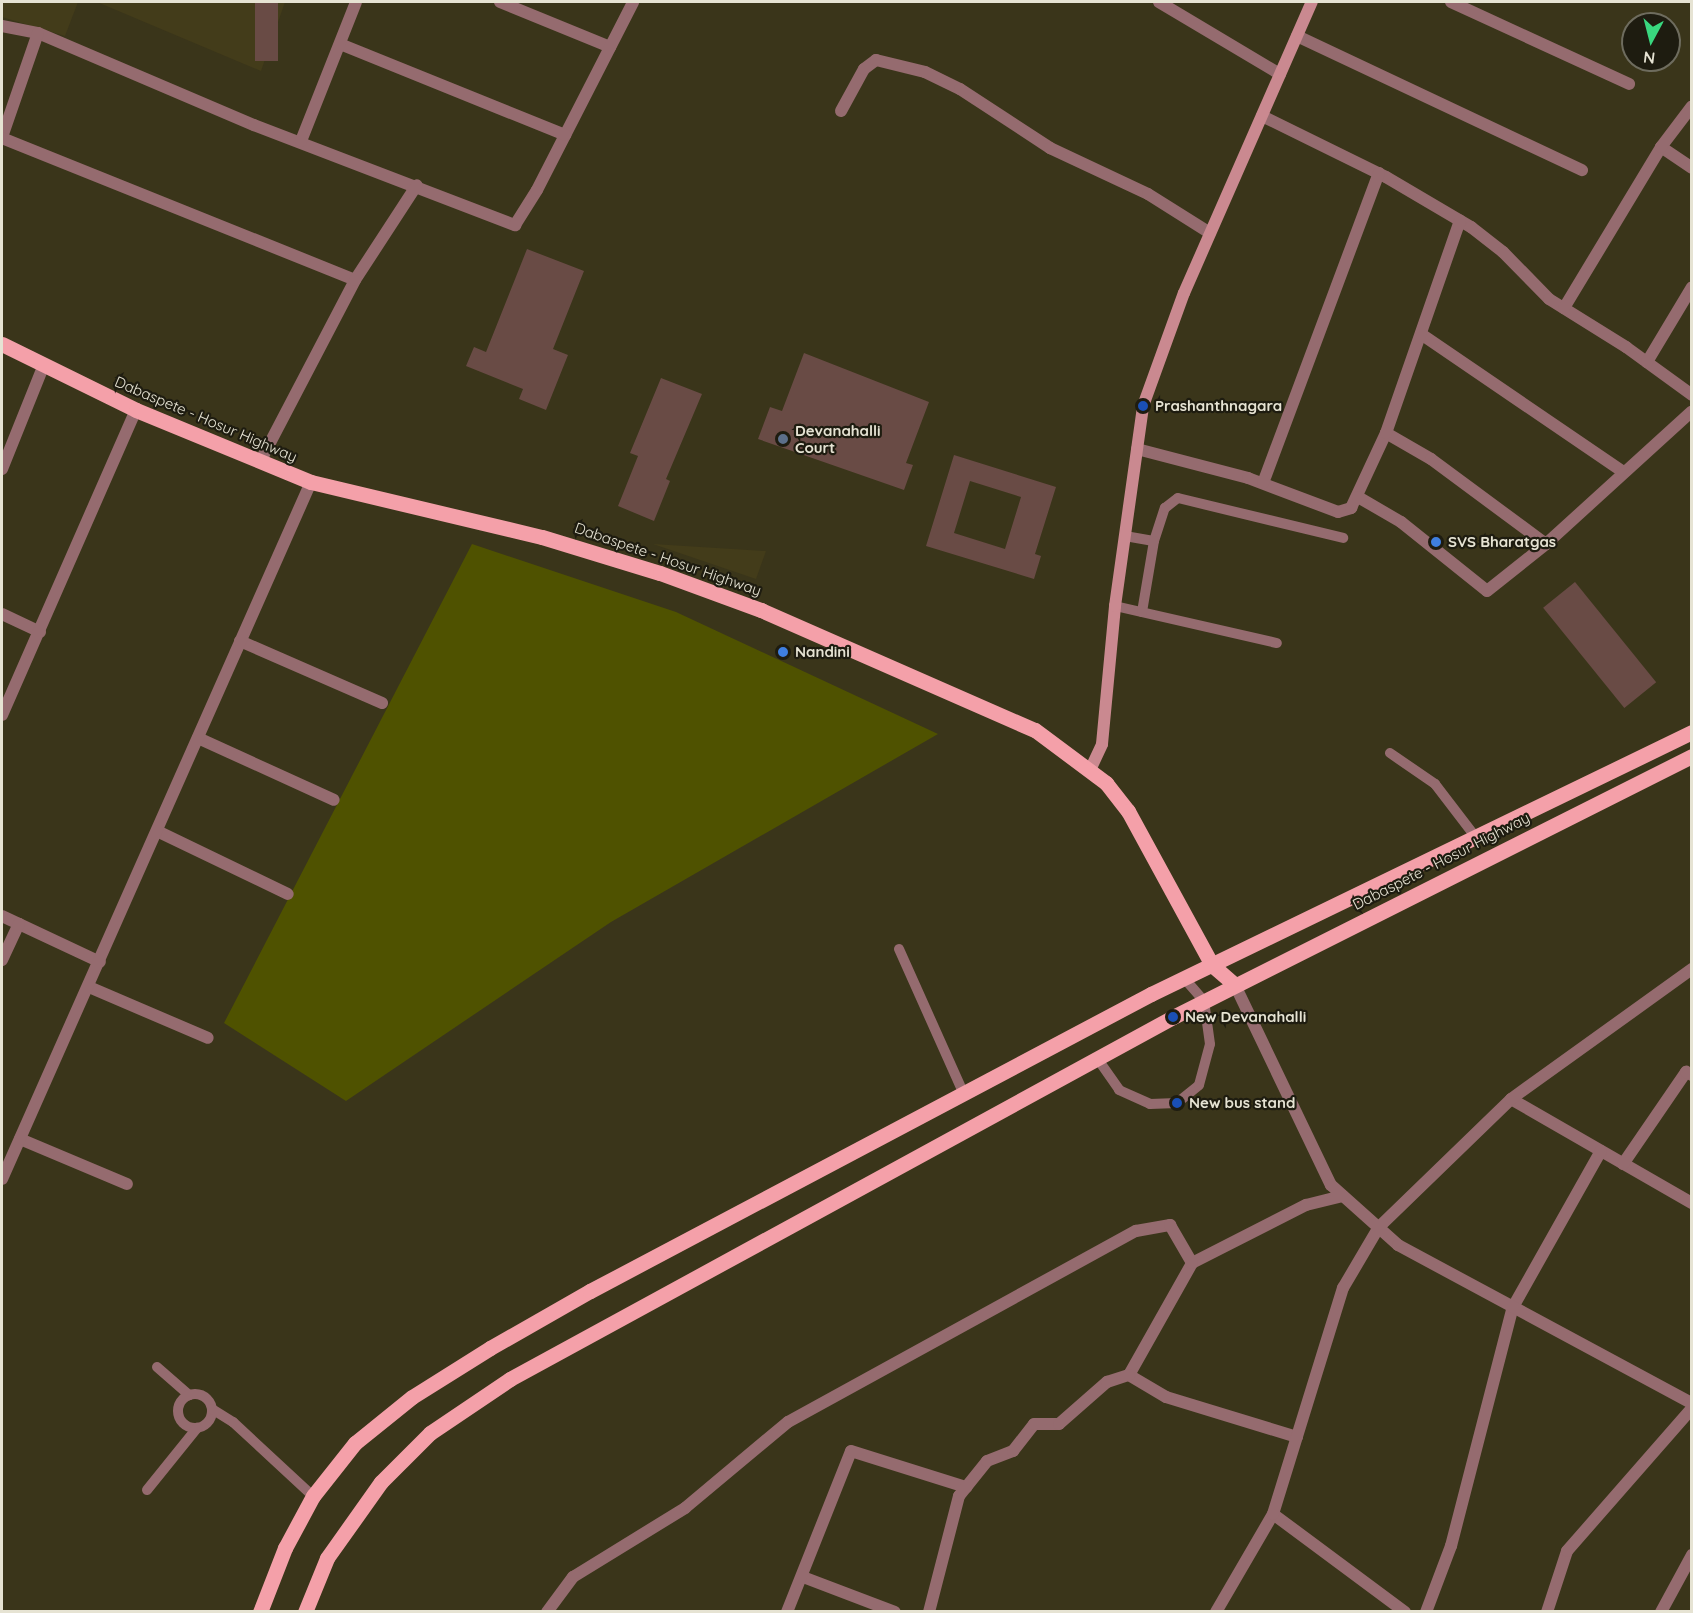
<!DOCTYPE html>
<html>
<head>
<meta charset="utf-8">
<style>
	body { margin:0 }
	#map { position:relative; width:1693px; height:1613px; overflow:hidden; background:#3a351a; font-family:Quicksand,sans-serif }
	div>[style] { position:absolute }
	.built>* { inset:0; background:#433c1a }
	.green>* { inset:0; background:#4f5200 }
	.building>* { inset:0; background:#694b45; transform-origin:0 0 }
	.service>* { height:10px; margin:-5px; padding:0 5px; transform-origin:5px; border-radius:5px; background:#956b6f }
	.service>.ring { margin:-5px; padding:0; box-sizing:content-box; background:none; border:10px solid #956b6f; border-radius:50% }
	.minor>* { height:12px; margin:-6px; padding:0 6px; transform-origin:6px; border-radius:6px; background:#956b6f }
	.tertiary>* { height:12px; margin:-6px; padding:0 6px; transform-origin:6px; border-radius:6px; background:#956b6f }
	.secondary>* { height:12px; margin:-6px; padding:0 6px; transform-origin:6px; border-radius:6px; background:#ca8990 }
	.primary>* { height:15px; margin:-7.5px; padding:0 7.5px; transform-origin:7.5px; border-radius:7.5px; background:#f4a0a9 }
	.dots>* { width:16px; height:16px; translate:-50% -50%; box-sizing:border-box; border:3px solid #1e1c10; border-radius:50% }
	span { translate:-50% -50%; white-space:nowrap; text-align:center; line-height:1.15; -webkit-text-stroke:4.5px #1e1c10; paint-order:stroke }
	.poi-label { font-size:15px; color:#e6e3d3; font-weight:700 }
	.left { translate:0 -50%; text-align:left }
	.street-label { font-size:15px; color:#e6e3d3 }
	.frame { position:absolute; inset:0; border:3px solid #e6e3d3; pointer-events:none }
	.north { position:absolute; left:1621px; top:12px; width:60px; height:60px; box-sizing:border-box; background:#1e1c10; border:2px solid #6e6c5e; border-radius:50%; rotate:187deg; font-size:16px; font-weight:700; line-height:24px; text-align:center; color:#e6e3d3 }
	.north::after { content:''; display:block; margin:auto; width:21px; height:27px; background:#39d87f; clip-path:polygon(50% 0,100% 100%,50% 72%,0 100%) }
</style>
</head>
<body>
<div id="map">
	<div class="built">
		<div style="clip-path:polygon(2px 2px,78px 2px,65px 36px,2px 17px)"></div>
		<div style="clip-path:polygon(97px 2px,285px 2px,261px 71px)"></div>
		<div style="clip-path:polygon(653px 544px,766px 551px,756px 579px)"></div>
	</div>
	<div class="green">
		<div style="clip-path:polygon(472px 544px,676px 612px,938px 734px,611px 922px,346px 1101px,224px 1023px)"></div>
	</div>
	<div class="building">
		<div style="left:255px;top:2px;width:23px;height:59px"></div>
		<div style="clip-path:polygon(527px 249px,584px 271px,553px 349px,568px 355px,546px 410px,519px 399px,523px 389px,466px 366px,474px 347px,486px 352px)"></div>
		<div style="clip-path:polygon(804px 353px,929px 402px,906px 463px,913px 465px,904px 490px,758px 439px,770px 407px,782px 411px)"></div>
		<div style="clip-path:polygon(661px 378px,702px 394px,666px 479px,670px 481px,654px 521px,618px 506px,638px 456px,630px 453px)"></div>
		<div style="clip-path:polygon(evenodd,954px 455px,1056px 487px,1035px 554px,1041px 556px,1034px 579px,926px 546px,954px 455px,970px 481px,1021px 497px,1005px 549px,954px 533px,970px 481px)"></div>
		<div style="left:1575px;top:582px;width:129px;height:41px;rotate:51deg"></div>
	</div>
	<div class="service">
		<div style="left:1125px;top:536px;width:29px;rotate:10deg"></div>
		<div style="left:1154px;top:541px;width:35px;rotate:-72deg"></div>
		<div style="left:1165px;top:508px;width:16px;rotate:-38deg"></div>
		<div style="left:1178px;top:498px;width:170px;rotate:13.6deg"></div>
		<div style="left:1115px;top:606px;width:166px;rotate:12.9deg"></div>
		<div style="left:1142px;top:612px;width:72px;rotate:-80.4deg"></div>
		<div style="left:1390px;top:753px;width:55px;rotate:34.6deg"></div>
		<div style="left:1435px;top:784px;width:69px;rotate:52.6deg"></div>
		<div style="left:899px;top:949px;width:159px;rotate:65.9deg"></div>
		<div style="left:1097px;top:1058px;width:39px;rotate:55deg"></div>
		<div style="left:1119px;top:1090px;width:34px;rotate:24deg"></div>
		<div style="left:1150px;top:1104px;width:27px;rotate:-2deg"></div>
		<div style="left:1177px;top:1103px;width:28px;rotate:-39deg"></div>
		<div style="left:1199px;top:1085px;width:42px;rotate:-75deg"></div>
		<div style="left:1210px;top:1044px;width:43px;rotate:-97.9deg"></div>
		<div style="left:1204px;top:1001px;width:30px;rotate:-131deg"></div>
		<div style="left:157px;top:1367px;width:43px;rotate:41.2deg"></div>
		<div class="ring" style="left:178px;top:1394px;width:24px;height:24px"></div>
		<div style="left:212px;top:1409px;width:25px;rotate:32deg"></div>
		<div style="left:233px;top:1422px;width:109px;rotate:42.8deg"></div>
		<div style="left:147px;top:1490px;width:80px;rotate:-51.1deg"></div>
	</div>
	<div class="minor">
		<div style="left:500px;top:2px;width:119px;rotate:22.2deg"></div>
		<div style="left:1159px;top:2px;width:141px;rotate:30.8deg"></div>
		<div style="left:1451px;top:2px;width:196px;rotate:24.7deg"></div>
		<div style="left:2px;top:26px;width:37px;rotate:11deg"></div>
		<div style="left:38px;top:33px;width:235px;rotate:23.1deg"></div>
		<div style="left:254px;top:125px;width:280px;rotate:21deg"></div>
		<div style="left:515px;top:225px;width:41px;rotate:-57.8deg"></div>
		<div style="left:537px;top:190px;width:211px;rotate:-62.9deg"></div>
		<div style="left:1297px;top:36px;width:315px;rotate:25.2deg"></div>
		<div style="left:340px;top:44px;width:243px;rotate:22deg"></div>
		<div style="left:841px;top:111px;width:48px;rotate:-61.3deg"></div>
		<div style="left:864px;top:69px;width:15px;rotate:-37deg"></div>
		<div style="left:876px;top:60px;width:50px;rotate:13.8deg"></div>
		<div style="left:925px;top:72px;width:39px;rotate:26deg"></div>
		<div style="left:960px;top:89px;width:108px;rotate:33.2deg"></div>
		<div style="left:1050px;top:148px;width:108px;rotate:25.1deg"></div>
		<div style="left:1148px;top:194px;width:73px;rotate:32.2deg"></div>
		<div style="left:1262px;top:116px;width:138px;rotate:26.2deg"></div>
		<div style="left:1386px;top:177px;width:99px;rotate:30.5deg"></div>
		<div style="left:1471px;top:227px;width:41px;rotate:38deg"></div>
		<div style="left:1503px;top:252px;width:66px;rotate:45.6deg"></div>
		<div style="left:1549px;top:299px;width:91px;rotate:31.9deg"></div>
		<div style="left:1626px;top:347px;width:82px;rotate:36deg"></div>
		<div style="left:2px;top:137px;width:110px;rotate:-70.9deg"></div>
		<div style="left:2px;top:138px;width:380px;rotate:21.9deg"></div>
		<div style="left:301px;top:141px;width:149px;rotate:-68.4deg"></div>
		<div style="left:1661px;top:147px;width:37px;rotate:34deg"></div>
		<div style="left:1564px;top:308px;width:188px;rotate:-58.9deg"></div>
		<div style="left:1661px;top:147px;width:51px;rotate:-52.9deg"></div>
		<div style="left:1421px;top:334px;width:245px;rotate:34.3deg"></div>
		<div style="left:1647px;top:362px;width:87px;rotate:-59deg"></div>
		<div style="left:1386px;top:433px;width:52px;rotate:30deg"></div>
		<div style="left:1431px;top:459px;width:143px;rotate:36.5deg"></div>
		<div style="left:1137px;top:449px;width:115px;rotate:14.6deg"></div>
		<div style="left:1248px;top:478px;width:96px;rotate:20.7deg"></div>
		<div style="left:1338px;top:512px;width:14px;rotate:-17deg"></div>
		<div style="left:1351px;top:508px;width:83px;rotate:-65deg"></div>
		<div style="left:1386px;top:433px;width:225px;rotate:-70.8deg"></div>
		<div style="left:260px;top:462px;width:205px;rotate:-62.4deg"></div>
		<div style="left:355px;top:280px;width:113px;rotate:-56.9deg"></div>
		<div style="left:2px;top:469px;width:110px;rotate:-68.1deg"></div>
		<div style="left:1263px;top:483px;width:331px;rotate:-69.5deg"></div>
		<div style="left:1358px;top:497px;width:50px;rotate:30.2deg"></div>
		<div style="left:1401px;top:522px;width:110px;rotate:38.7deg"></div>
		<div style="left:1487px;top:591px;width:75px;rotate:-38.5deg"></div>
		<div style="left:1546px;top:544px;width:197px;rotate:-42.3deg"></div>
		<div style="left:2px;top:614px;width:42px;rotate:25.3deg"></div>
		<div style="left:240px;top:641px;width:155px;rotate:23.6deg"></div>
		<div style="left:2px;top:715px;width:333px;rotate:-66.3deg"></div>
		<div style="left:198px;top:738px;width:149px;rotate:24.5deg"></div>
		<div style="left:157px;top:831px;width:145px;rotate:25.7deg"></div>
		<div style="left:2px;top:916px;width:108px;rotate:25.1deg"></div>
		<div style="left:2px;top:960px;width:40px;rotate:-65deg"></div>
		<div style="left:89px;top:987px;width:129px;rotate:23.2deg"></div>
		<div style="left:1511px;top:1099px;width:209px;rotate:29.9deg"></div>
		<div style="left:20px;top:1139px;width:116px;rotate:22.8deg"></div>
		<div style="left:1623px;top:1164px;width:112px;rotate:-55.6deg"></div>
		<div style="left:1686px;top:1072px;width:7px;rotate:27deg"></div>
		<div style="left:2px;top:1179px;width:762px;rotate:-66.09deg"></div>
		<div style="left:1297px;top:1437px;width:137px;rotate:-163deg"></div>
		<div style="left:1166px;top:1397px;width:43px;rotate:-149.3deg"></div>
		<div style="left:1129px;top:1375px;width:129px;rotate:-60.6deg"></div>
		<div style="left:1192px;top:1263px;width:128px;rotate:-27deg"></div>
		<div style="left:1306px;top:1205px;width:38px;rotate:-14deg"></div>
		<div style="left:803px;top:1577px;width:98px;rotate:20.8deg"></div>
		<div style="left:547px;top:1612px;width:44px;rotate:-53.4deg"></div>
		<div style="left:573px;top:1577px;width:132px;rotate:-31.6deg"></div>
		<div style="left:685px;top:1508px;width:134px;rotate:-39.9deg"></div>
		<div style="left:788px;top:1422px;width:397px;rotate:-28.8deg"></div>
		<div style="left:1136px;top:1231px;width:35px;rotate:-10deg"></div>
		<div style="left:1170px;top:1225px;width:44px;rotate:59.9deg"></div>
		<div style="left:787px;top:1612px;width:173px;rotate:-68.3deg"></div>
		<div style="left:851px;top:1451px;width:121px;rotate:17.4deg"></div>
		<div style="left:929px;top:1612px;width:120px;rotate:-75.5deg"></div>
		<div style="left:959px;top:1496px;width:45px;rotate:-51.3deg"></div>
		<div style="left:987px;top:1461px;width:28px;rotate:-21deg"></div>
		<div style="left:1013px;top:1451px;width:34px;rotate:-52deg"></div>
		<div style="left:1034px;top:1424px;width:25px"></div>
		<div style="left:1059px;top:1424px;width:64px;rotate:-41.2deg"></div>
		<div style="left:1107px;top:1382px;width:23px;rotate:-18deg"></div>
		<div style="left:1216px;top:1612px;width:113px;rotate:-59.8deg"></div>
		<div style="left:1405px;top:1612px;width:164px;rotate:-143.4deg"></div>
		<div style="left:1273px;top:1514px;width:237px;rotate:-72.8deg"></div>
		<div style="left:1343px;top:1288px;width:71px;rotate:-59.5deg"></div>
		<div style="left:1379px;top:1227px;width:184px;rotate:-44.1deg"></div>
		<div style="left:1511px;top:1099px;width:223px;rotate:-35.7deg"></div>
		<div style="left:1426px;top:1612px;width:71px;rotate:-69.3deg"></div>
		<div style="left:1451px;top:1546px;width:247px;rotate:-75.5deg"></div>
		<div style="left:1513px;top:1307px;width:179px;rotate:-60.6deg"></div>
		<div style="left:1547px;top:1612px;width:64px;rotate:-71.8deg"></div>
		<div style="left:1567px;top:1551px;width:190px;rotate:-48.8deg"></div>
		<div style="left:1661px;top:1612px;width:65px;rotate:-61.5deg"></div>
	</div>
	<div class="tertiary">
		<div style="left:1235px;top:985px;width:222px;rotate:64.4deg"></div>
		<div style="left:1331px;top:1185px;width:90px;rotate:41.8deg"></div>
		<div style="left:1398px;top:1245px;width:334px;rotate:28.3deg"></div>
	</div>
	<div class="secondary">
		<div style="left:1091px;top:768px;width:26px;rotate:-65deg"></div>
		<div style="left:1102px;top:744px;width:139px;rotate:-84.6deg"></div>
		<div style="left:1115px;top:606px;width:202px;rotate:-82deg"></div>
		<div style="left:1143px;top:406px;width:120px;rotate:-70.1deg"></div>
		<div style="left:1184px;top:293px;width:318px;rotate:-66.3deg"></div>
	</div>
	<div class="primary">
		<div style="left:2px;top:344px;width:149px;rotate:26.2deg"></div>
		<div style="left:136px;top:410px;width:189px;rotate:22.4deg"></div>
		<div style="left:311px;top:482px;width:237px;rotate:13.4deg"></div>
		<div style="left:542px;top:537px;width:123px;rotate:17deg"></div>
		<div style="left:660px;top:573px;width:108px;rotate:20.1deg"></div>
		<div style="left:761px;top:610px;width:299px;rotate:23.7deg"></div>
		<div style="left:1035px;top:730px;width:89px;rotate:36.7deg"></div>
		<div style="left:1106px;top:783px;width:36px;rotate:52deg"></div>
		<div style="left:1128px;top:811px;width:175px;rotate:61.4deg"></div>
		<div style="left:1212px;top:965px;width:30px;rotate:41deg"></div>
		<div style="left:260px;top:1612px;width:69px;rotate:-68.7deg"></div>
		<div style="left:285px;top:1548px;width:59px;rotate:-61.7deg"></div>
		<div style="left:313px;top:1496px;width:68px;rotate:-51.6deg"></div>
		<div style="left:355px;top:1443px;width:73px;rotate:-38.9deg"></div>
		<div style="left:412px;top:1397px;width:92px;rotate:-32.1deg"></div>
		<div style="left:490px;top:1348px;width:115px;rotate:-29.7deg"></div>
		<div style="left:590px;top:1291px;width:635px;rotate:-27.9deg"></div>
		<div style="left:1151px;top:994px;width:601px;rotate:-25.84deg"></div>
		<div style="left:305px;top:1612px;width:58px;rotate:-67.8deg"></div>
		<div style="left:327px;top:1558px;width:93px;rotate:-54.6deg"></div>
		<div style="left:381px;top:1482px;width:69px;rotate:-45deg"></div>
		<div style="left:430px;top:1433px;width:97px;rotate:-34deg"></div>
		<div style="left:510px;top:1379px;width:755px;rotate:-28.63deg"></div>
		<div style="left:1173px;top:1017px;width:581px;rotate:-26.7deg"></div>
	</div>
	<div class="dots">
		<div style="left:1143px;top:406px;background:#1a4fb4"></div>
		<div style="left:783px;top:439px;background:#5c6f8a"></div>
		<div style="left:1436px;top:542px;background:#3f7fe0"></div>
		<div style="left:783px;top:652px;background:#3f7fe0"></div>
		<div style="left:1173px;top:1017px;background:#1a4fb4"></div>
		<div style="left:1177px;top:1103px;background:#1a4fb4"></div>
	</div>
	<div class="poi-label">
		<span class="left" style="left:1155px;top:406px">Prashanthnagara</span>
		<span class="left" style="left:795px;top:439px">Devanahalli<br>Court</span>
		<span class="left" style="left:1448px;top:542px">SVS Bharatgas</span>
		<span class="left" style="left:795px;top:652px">Nandini</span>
		<span class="left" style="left:1185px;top:1017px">New Devanahalli</span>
		<span class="left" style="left:1189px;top:1103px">New bus stand</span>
	</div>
	<div class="street-label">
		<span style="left:206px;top:419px;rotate:23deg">Dabaspete - Hosur Highway</span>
		<span style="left:668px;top:559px;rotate:19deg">Dabaspete - Hosur Highway</span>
		<span style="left:1441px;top:861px;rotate:-27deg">Dabaspete - Hosur Highway</span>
	</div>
	<div class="frame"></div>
	<div class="north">N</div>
</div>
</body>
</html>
